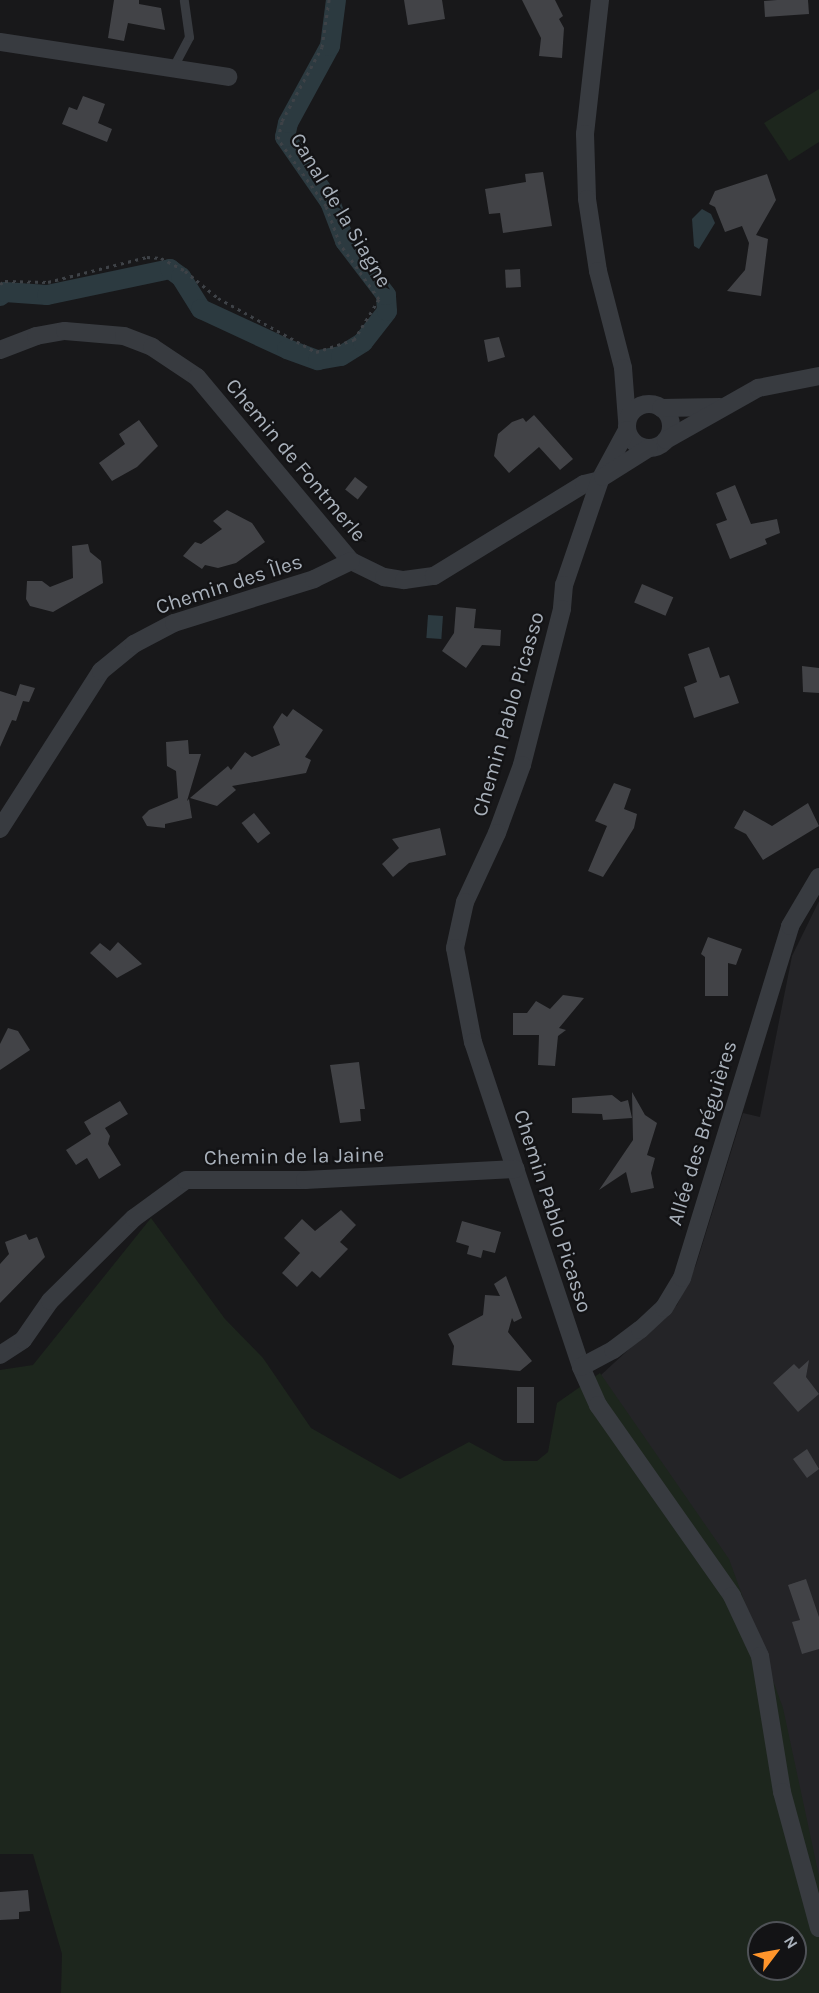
<!DOCTYPE html>
<html>
<head>
<meta charset="utf-8">
<style>
	body { margin:0 }
	#map { position:relative; width:819px; height:1993px; overflow:hidden; background:#18181a; font-family:Karla,sans-serif }
	div>[style] { position:absolute }
	.built>* { inset:0; background:#242427 }
	.green>* { inset:0; background:#1d261d }
	.water>* { inset:0; background:#2c3a40; transform-origin:0 0 }
	.canal>* { height:20px; margin:-10px; padding:0 10px; transform-origin:10px; border-radius:10px; background:#2c3a40 }
	.building>* { inset:0; background:#424347; transform-origin:0 0 }
	.path>* { height:3px; margin-top:-1.5px; transform-origin:0; background:repeating-linear-gradient(90deg,#3e4247 0 3px,transparent 0 7.5px) }
	.service>* { height:9px; margin:-4.5px; padding:0 4.5px; transform-origin:4.5px; border-radius:4.5px; background:#383b40 }
	.minor>* { height:18px; margin:-9px; padding:0 9px; transform-origin:9px; border-radius:9px; background:#383b40 }
	.minor>.ring { margin:-9px; padding:0; box-sizing:content-box; background:none; border:18px solid #383b40; border-radius:50% }
	span { translate:-50% -50%; white-space:nowrap; text-align:center; line-height:1.15; -webkit-text-stroke:4.5px #131315; paint-order:stroke }
	.street-label { font-size:21px; color:#a9b1bb }
	.north { position:absolute; left:747px; top:1921px; width:60px; height:60px; box-sizing:border-box; background:#131315; border:2px solid #4f5257; border-radius:50%; rotate:58deg; font-size:16px; font-weight:700; line-height:24px; text-align:center; color:#a9b1bb }
	.north::after { content:''; display:block; margin:auto; width:21px; height:27px; background:#ff952b; clip-path:polygon(50% 0,100% 100%,50% 72%,0 100%) }
</style>
</head>
<body>
<div id="map">
	<div class="built">
		<div style="clip-path:polygon(819px 901px,819px 1932px,589px 1386px,677px 1305px,696px 1265px,743px 1113px,760px 1117px,792px 956px)"></div>
	</div>
	<div class="green">
		<div style="clip-path:polygon(819px 89px,819px 142px,789px 161px,764px 123px)"></div>
		<div style="clip-path:polygon(evenodd,151px 1218px,225px 1319px,263px 1358px,311px 1428px,400px 1479px,469px 1442px,504px 1461px,537px 1461px,548px 1452px,557px 1403px,600px 1373px,729px 1559px,783px 1708px,819px 1876px,819px 1993px,61px 1993px,62px 1954px,33px 1854px,0 1854px,0 1370px,33px 1365px,151px 1218px,759px 1933px,795px 1933px,795px 1969px,759px 1969px,759px 1933px)"></div>
	</div>
	<div class="water">
		<div style="clip-path:polygon(702px 209px,711px 214px,715px 223px,699px 249px,694px 246px,692px 219px)"></div>
		<div style="left:428px;top:615px;width:15px;height:23px;rotate:4deg"></div>
	</div>
	<div class="canal">
		<div style="left:0;top:296px;width:6px;rotate:-39deg"></div>
		<div style="left:5px;top:292px;width:42px;rotate:4.1deg"></div>
		<div style="left:47px;top:295px;width:126px;rotate:-11.9deg"></div>
		<div style="left:170px;top:269px;width:14px;rotate:36deg"></div>
		<div style="left:181px;top:277px;width:38px;rotate:58deg"></div>
		<div style="left:201px;top:309px;width:95px;rotate:24.9deg"></div>
		<div style="left:287px;top:349px;width:33px;rotate:20deg"></div>
		<div style="left:318px;top:360px;width:23px;rotate:-10deg"></div>
		<div style="left:341px;top:356px;width:26px;rotate:-32deg"></div>
		<div style="left:363px;top:342px;width:39px;rotate:-52deg"></div>
		<div style="left:387px;top:311px;width:16px;rotate:-94deg"></div>
		<div style="left:386px;top:295px;width:68px;rotate:-127.2deg"></div>
		<div style="left:345px;top:241px;width:42px;rotate:-111deg"></div>
		<div style="left:330px;top:202px;width:79px;rotate:-124.7deg"></div>
		<div style="left:285px;top:137px;width:14px;rotate:-78deg"></div>
		<div style="left:288px;top:123px;width:88px;rotate:-61.4deg"></div>
		<div style="left:330px;top:46px;width:46px;rotate:-82.6deg"></div>
	</div>
	<div class="building">
		<div style="clip-path:polygon(114px 0,139px 0,139px 4px,161px 8px,165px 30px,128px 23px,124px 41px,108px 38px)"></div>
		<div style="clip-path:polygon(404px 0,442px 0,445px 19px,408px 25px)"></div>
		<div style="clip-path:polygon(522px 0,555px 0,563px 16px,559px 19px,564px 28px,562px 58px,539px 56px,541px 38px)"></div>
		<div style="clip-path:polygon(777px 0,808px 0,809px 14px,765px 17px,764px 1px)"></div>
		<div style="clip-path:polygon(83px 96px,105px 104px,98px 123px,112px 129px,107px 142px,62px 124px,69px 107px,77px 110px)"></div>
		<div style="clip-path:polygon(543px 172px,552px 226px,503px 233px,500px 213px,489px 214px,485px 189px,526px 182px,525px 174px)"></div>
		<div style="clip-path:polygon(767px 174px,776px 200px,756px 235px,768px 239px,761px 296px,727px 291px,745px 270px,749px 243px,742px 226px,725px 232px,715px 207px,709px 204px,715px 191px)"></div>
		<div style="left:520px;top:269px;width:18px;height:15px;rotate:87deg"></div>
		<div style="clip-path:polygon(499px 337px,505px 357px,488px 362px,484px 340px)"></div>
		<div style="clip-path:polygon(534px 415px,573px 459px,560px 470px,539px 447px,509px 473px,494px 456px,498px 434px,512px 422px,523px 418px,526px 422px)"></div>
		<div style="clip-path:polygon(139px 420px,158px 446px,137px 467px,112px 481px,99px 463px,125px 444px,119px 434px)"></div>
		<div style="left:355px;top:477px;width:16px;height:16px;rotate:38deg"></div>
		<div style="clip-path:polygon(735px 485px,751px 524px,777px 519px,780px 533px,765px 539px,767px 544px,730px 559px,716px 524px,727px 520px,716px 493px)"></div>
		<div style="clip-path:polygon(227px 510px,252px 523px,265px 542px,236px 563px,218px 568px,205px 565px,202px 569px,183px 556px,195px 542px,201px 544px,222px 529px,213px 521px)"></div>
		<div style="clip-path:polygon(88px 544px,90px 552px,101px 561px,103px 583px,53px 612px,30px 606px,26px 599px,27px 581px,42px 581px,50px 587px,73px 578px,72px 546px)"></div>
		<div style="left:642px;top:584px;width:34px;height:20px;rotate:23deg"></div>
		<div style="clip-path:polygon(456px 607px,476px 609px,474px 628px,501px 630px,500px 646px,482px 645px,466px 668px,442px 651px,454px 633px)"></div>
		<div style="clip-path:polygon(709px 647px,720px 678px,729px 675px,739px 703px,694px 718px,684px 687px,697px 682px,688px 654px)"></div>
		<div style="clip-path:polygon(802px 666px,819px 668px,819px 693px,803px 692px)"></div>
		<div style="clip-path:polygon(20px 684px,35px 688px,29px 702px,23px 701px,16px 721px,12px 720px,0 747px,0 691px,16px 696px)"></div>
		<div style="clip-path:polygon(293px 709px,323px 730px,305px 757px,311px 760px,306px 773px,232px 786px,236px 790px,217px 806px,190px 798px,228px 766px,231px 770px,245px 752px,252px 757px,280px 745px,273px 727px,282px 713px,287px 717px)"></div>
		<div style="clip-path:polygon(188px 740px,189px 754px,201px 754px,187px 801px,189px 799px,192px 818px,165px 824px,165px 828px,147px 826px,142px 817px,149px 810px,178px 798px,176px 771px,167px 766px,166px 742px)"></div>
		<div style="clip-path:polygon(614px 783px,631px 789px,624px 809px,637px 814px,634px 828px,603px 877px,588px 871px,607px 826px,595px 821px)"></div>
		<div style="clip-path:polygon(808px 803px,819px 826px,763px 860px,746px 834px,734px 828px,744px 810px,772px 826px)"></div>
		<div style="left:254px;top:813px;width:26px;height:16px;rotate:51deg"></div>
		<div style="clip-path:polygon(440px 828px,446px 855px,409px 863px,393px 877px,382px 864px,399px 848px,392px 839px)"></div>
		<div style="clip-path:polygon(708px 937px,742px 949px,736px 965px,728px 963px,728px 996px,705px 996px,705px 957px,701px 954px)"></div>
		<div style="clip-path:polygon(118px 942px,142px 964px,117px 978px,90px 953px,100px 943px,110px 951px)"></div>
		<div style="clip-path:polygon(563px 995px,584px 998px,559px 1028px,566px 1030px,558px 1036px,555px 1066px,538px 1065px,539px 1035px,513px 1035px,513px 1013px,527px 1013px,536px 1001px,550px 1009px)"></div>
		<div style="clip-path:polygon(8px 1028px,18px 1031px,30px 1050px,0 1070px,0 1044px)"></div>
		<div style="clip-path:polygon(359px 1062px,365px 1109px,360px 1109px,361px 1121px,340px 1123px,330px 1065px)"></div>
		<div style="clip-path:polygon(632px 1092px,645px 1115px,657px 1123px,647px 1155px,655px 1158px,651px 1173px,654px 1188px,631px 1193px,626px 1172px,599px 1190px,633px 1140px)"></div>
		<div style="clip-path:polygon(612px 1095px,621px 1102px,628px 1100px,632px 1118px,603px 1120px,602px 1114px,572px 1113px,572px 1098px)"></div>
		<div style="clip-path:polygon(120px 1101px,128px 1114px,105px 1128px,110px 1136px,108px 1144px,121px 1165px,99px 1179px,87px 1158px,76px 1165px,66px 1150px,91px 1134px,84px 1122px)"></div>
		<div style="clip-path:polygon(341px 1210px,356px 1225px,340px 1242px,348px 1249px,320px 1278px,312px 1271px,297px 1287px,282px 1273px,300px 1253px,284px 1238px,302px 1219px,315px 1231px)"></div>
		<div style="clip-path:polygon(462px 1221px,501px 1232px,495px 1253px,483px 1250px,481px 1258px,467px 1254px,469px 1246px,456px 1242px)"></div>
		<div style="clip-path:polygon(26px 1234px,29px 1240px,37px 1237px,45px 1257px,0 1303px,0 1264px,9px 1254px,5px 1242px)"></div>
		<div style="clip-path:polygon(506px 1276px,522px 1318px,514px 1322px,512px 1318px,508px 1332px,532px 1361px,520px 1371px,452px 1365px,454px 1346px,448px 1334px,483px 1315px,485px 1295px,500px 1296px,494px 1284px)"></div>
		<div style="clip-path:polygon(809px 1360px,806px 1377px,819px 1394px,798px 1412px,773px 1383px,794px 1364px,799px 1369px)"></div>
		<div style="left:517px;top:1387px;width:17px;height:36px"></div>
		<div style="clip-path:polygon(807px 1449px,819px 1469px,807px 1478px,793px 1459px)"></div>
		<div style="clip-path:polygon(806px 1579px,819px 1617px,819px 1649px,802px 1654px,792px 1622px,800px 1620px,788px 1585px)"></div>
		<div style="clip-path:polygon(28px 1890px,30px 1911px,19px 1912px,19px 1919px,0 1920px,0 1892px)"></div>
	</div>
	<div class="path">
		<div style="left:0;top:284px;width:6px;rotate:-31deg"></div>
		<div style="left:5px;top:281px;width:43px;rotate:1.3deg"></div>
		<div style="left:48px;top:282px;width:102px;rotate:-14.2deg"></div>
		<div style="left:147px;top:257px;width:14px;rotate:4deg"></div>
		<div style="left:161px;top:258px;width:27px;rotate:28deg"></div>
		<div style="left:185px;top:271px;width:43px;rotate:39.3deg"></div>
		<div style="left:218px;top:298px;width:112px;rotate:28.9deg"></div>
		<div style="left:316px;top:352px;width:40px;rotate:-18deg"></div>
		<div style="left:354px;top:340px;width:48px;rotate:-58.6deg"></div>
		<div style="left:379px;top:299px;width:67px;rotate:-125.3deg"></div>
		<div style="left:340px;top:244px;width:40px;rotate:-110.2deg"></div>
		<div style="left:326px;top:206px;width:82px;rotate:-125.6deg"></div>
		<div style="left:278px;top:139px;width:18px;rotate:-77deg"></div>
		<div style="left:282px;top:121px;width:84px;rotate:-61.6deg"></div>
		<div style="left:322px;top:47px;width:48px;rotate:-81.5deg"></div>
	</div>
	<div class="service">
		<div style="left:172px;top:69px;width:36px;rotate:-62deg"></div>
		<div style="left:189px;top:37px;width:37px;rotate:-98deg"></div>
	</div>
	<div class="minor">
		<div style="left:600px;top:0;width:135px;rotate:96.4deg"></div>
		<div style="left:585px;top:134px;width:65px;rotate:88.2deg"></div>
		<div style="left:587px;top:199px;width:73px;rotate:81.3deg"></div>
		<div style="left:598px;top:271px;width:100px;rotate:75.5deg"></div>
		<div style="left:623px;top:368px;width:52px;rotate:85.6deg"></div>
		<div style="left:0;top:42px;width:231px;rotate:8.7deg"></div>
		<div style="left:0;top:350px;width:39px;rotate:-21deg"></div>
		<div style="left:36px;top:336px;width:29px;rotate:-10deg"></div>
		<div style="left:65px;top:331px;width:59px;rotate:4.8deg"></div>
		<div style="left:124px;top:336px;width:30px;rotate:21deg"></div>
		<div style="left:152px;top:347px;width:54px;rotate:33.7deg"></div>
		<div style="left:197px;top:377px;width:240px;rotate:50.1deg"></div>
		<div style="left:351px;top:561px;width:37px;rotate:26deg"></div>
		<div style="left:384px;top:577px;width:20px;rotate:9deg"></div>
		<div style="left:404px;top:580px;width:30px;rotate:-8deg"></div>
		<div style="left:434px;top:576px;width:176px;rotate:-31.5deg"></div>
		<div style="left:584px;top:484px;width:16px;rotate:-14deg"></div>
		<div class="ring" style="left:627px;top:404px;width:26px;height:26px"></div>
		<div style="left:661px;top:408px;width:59px;rotate:-1deg"></div>
		<div style="left:627px;top:430px;width:57px;rotate:118.4deg"></div>
		<div style="left:600px;top:480px;width:111px;rotate:108.9deg"></div>
		<div style="left:564px;top:585px;width:24px;rotate:95deg"></div>
		<div style="left:562px;top:609px;width:161px;rotate:104.4deg"></div>
		<div style="left:522px;top:765px;width:72px;rotate:110.2deg"></div>
		<div style="left:497px;top:833px;width:76px;rotate:114.9deg"></div>
		<div style="left:465px;top:902px;width:47px;rotate:102.3deg"></div>
		<div style="left:455px;top:948px;width:96px;rotate:79.2deg"></div>
		<div style="left:473px;top:1042px;width:342px;rotate:71.6deg"></div>
		<div style="left:581px;top:1367px;width:42px;rotate:65.9deg"></div>
		<div style="left:598px;top:1405px;width:233px;rotate:54.9deg"></div>
		<div style="left:732px;top:1596px;width:66px;rotate:65deg"></div>
		<div style="left:760px;top:1656px;width:138px;rotate:80.8deg"></div>
		<div style="left:782px;top:1792px;width:141px;rotate:74.8deg"></div>
		<div style="left:666px;top:440px;width:106px;rotate:-29.5deg"></div>
		<div style="left:758px;top:388px;width:62px;rotate:-11.1deg"></div>
		<div style="left:603px;top:477px;width:54px;rotate:-32.2deg"></div>
		<div style="left:0;top:829px;width:188px;rotate:-57.4deg"></div>
		<div style="left:101px;top:671px;width:43px;rotate:-39.3deg"></div>
		<div style="left:134px;top:644px;width:45px;rotate:-27.7deg"></div>
		<div style="left:174px;top:623px;width:147px;rotate:-17.4deg"></div>
		<div style="left:314px;top:579px;width:41px;rotate:-25.9deg"></div>
		<div style="left:0;top:1355px;width:27px;rotate:-33deg"></div>
		<div style="left:23px;top:1340px;width:47px;rotate:-55.3deg"></div>
		<div style="left:50px;top:1301px;width:118px;rotate:-44.7deg"></div>
		<div style="left:134px;top:1218px;width:64px;rotate:-36.2deg"></div>
		<div style="left:186px;top:1180px;width:119px"></div>
		<div style="left:305px;top:1180px;width:211px;rotate:-3deg"></div>
		<div style="left:581px;top:1367px;width:36px;rotate:-28deg"></div>
		<div style="left:613px;top:1350px;width:34px;rotate:-37deg"></div>
		<div style="left:640px;top:1330px;width:33px;rotate:-43deg"></div>
		<div style="left:664px;top:1308px;width:35px;rotate:-59deg"></div>
		<div style="left:682px;top:1278px;width:368px;rotate:-72.9deg"></div>
		<div style="left:790px;top:926px;width:57px;rotate:-59.4deg"></div>
	</div>
	<div class="street-label">
		<span style="left:341px;top:210px;rotate:59deg">Canal de la Siagne</span>
		<span style="left:296px;top:460px;rotate:50deg">Chemin de Fontmerle</span>
		<span style="left:229px;top:584px;rotate:-18deg">Chemin des Îles</span>
		<span style="left:508px;top:714px;rotate:-74deg">Chemin Pablo Picasso</span>
		<span style="left:702px;top:1133px;rotate:-73deg">Allée des Bréguières</span>
		<span style="left:294px;top:1156px;rotate:-1deg">Chemin de la Jaine</span>
		<span style="left:553px;top:1211px;rotate:72deg">Chemin Pablo Picasso</span>
	</div>
	<div class="north">N</div>
</div>
</body>
</html>
